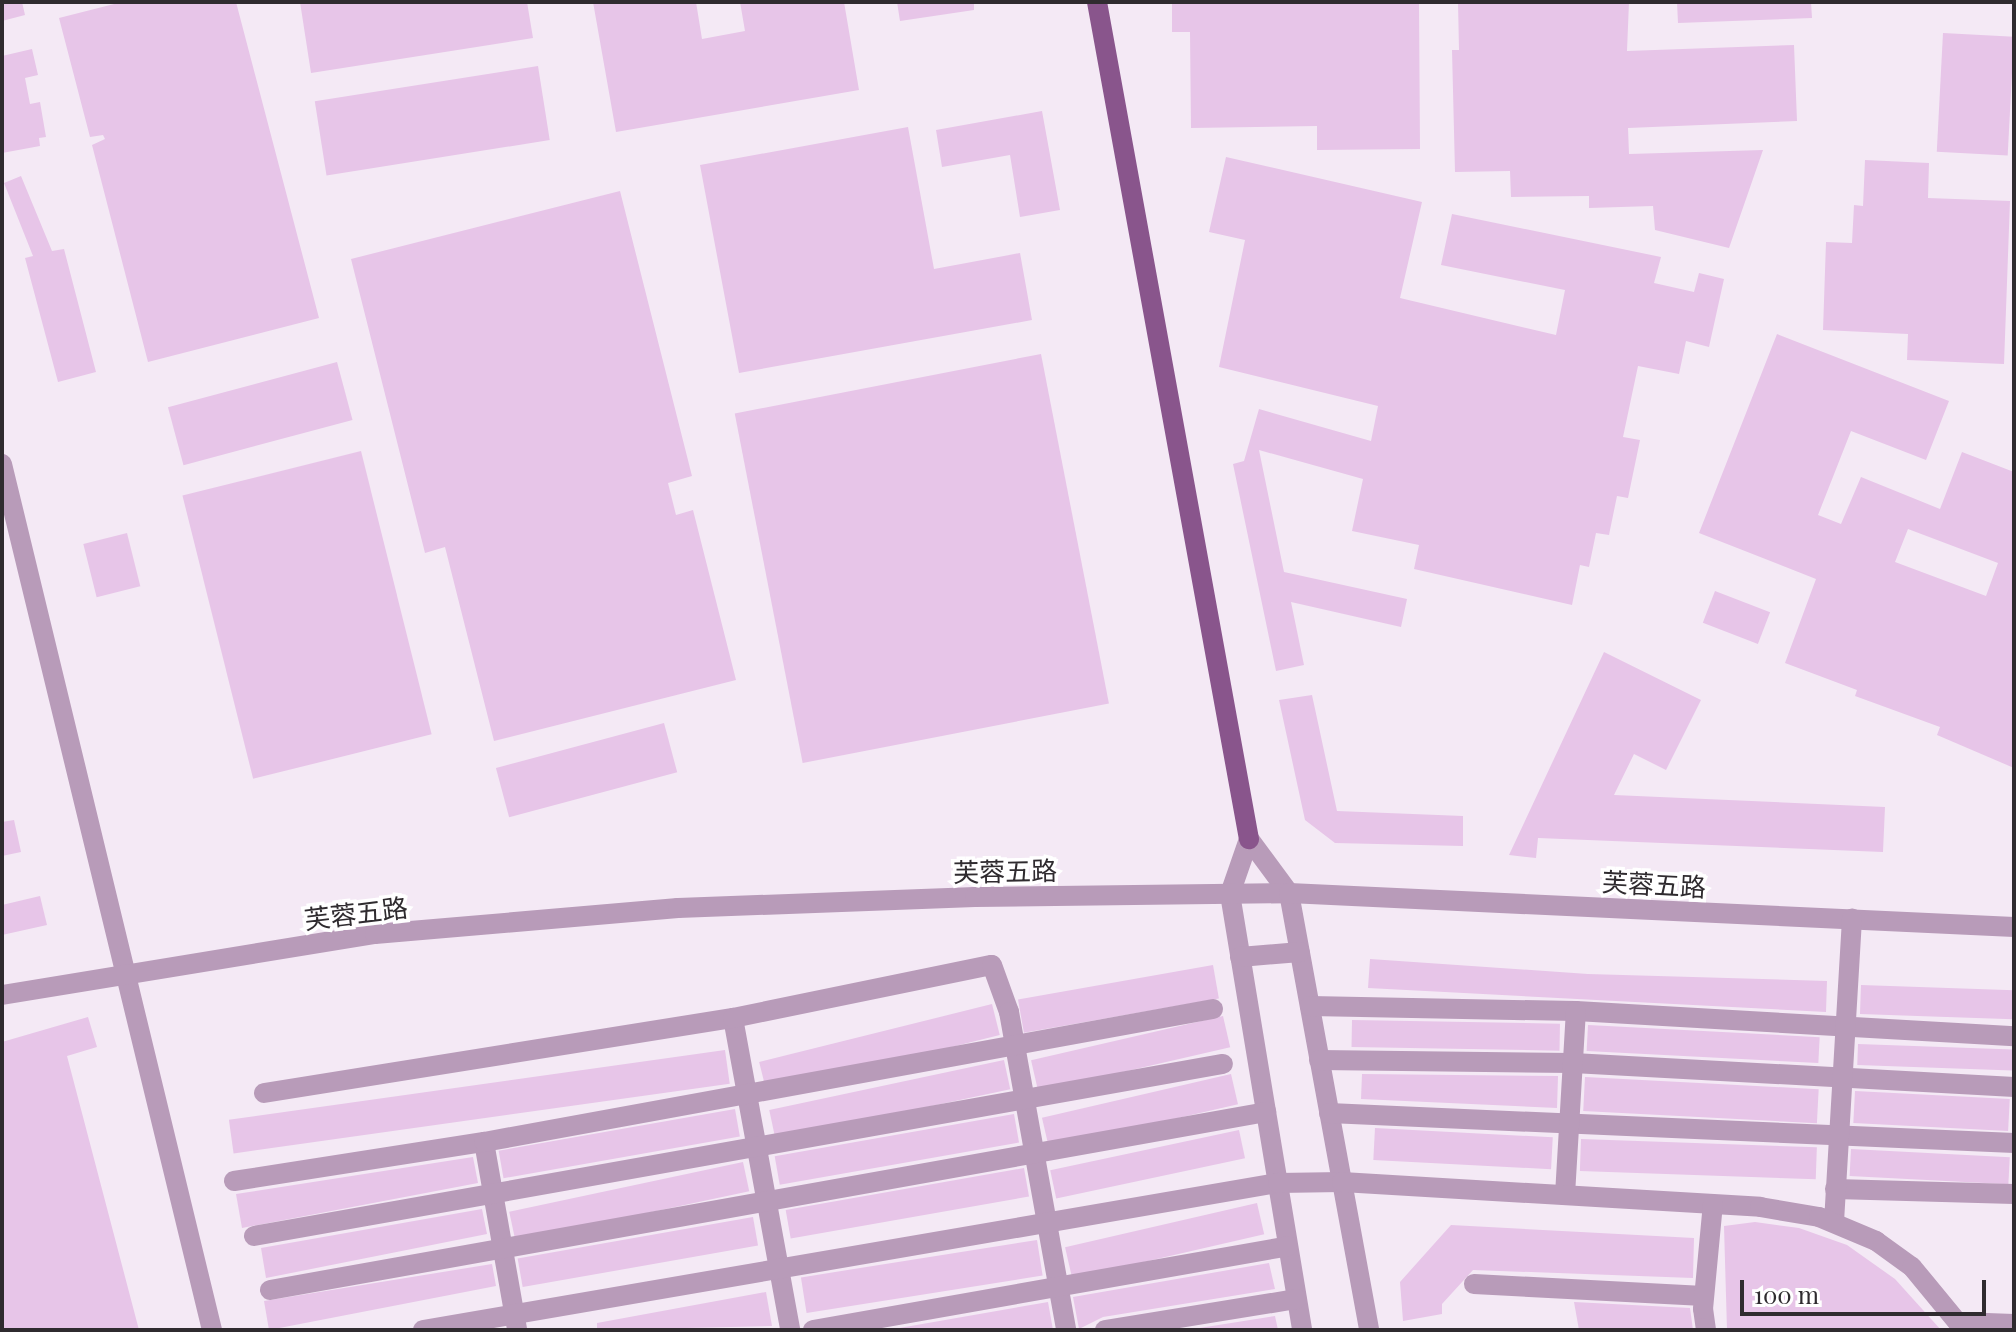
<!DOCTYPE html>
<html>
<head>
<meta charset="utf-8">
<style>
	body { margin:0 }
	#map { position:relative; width:2016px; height:1332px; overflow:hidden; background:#f4e9f5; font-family:"Playfair Display","Noto Sans SC",serif }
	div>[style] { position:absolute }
	.building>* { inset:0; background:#e7c5e8; transform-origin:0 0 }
	.minor>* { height:20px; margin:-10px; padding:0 10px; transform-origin:10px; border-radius:10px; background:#b89bb9 }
	.major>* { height:20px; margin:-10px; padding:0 10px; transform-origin:10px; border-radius:10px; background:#89558c }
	span { translate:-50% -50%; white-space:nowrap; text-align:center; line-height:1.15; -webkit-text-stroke:7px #fff; paint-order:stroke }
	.street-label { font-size:26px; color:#2f2b2f }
	.frame { position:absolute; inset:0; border:4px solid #2f2b2f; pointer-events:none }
	.scale { position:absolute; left:1740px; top:1280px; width:246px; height:36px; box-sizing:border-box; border:4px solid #2f2b2f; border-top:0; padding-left:10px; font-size:24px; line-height:28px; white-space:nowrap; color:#2f2b2f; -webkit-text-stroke:6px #fff; paint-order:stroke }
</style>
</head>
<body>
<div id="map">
	<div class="building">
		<div style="clip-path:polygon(2px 2px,22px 2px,25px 15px,2px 21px)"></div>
		<div style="clip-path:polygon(122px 2px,236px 2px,319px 318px,148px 362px,92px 145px,105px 139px,103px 135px,90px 137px,59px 18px)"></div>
		<div style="clip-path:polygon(300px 2px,527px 2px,533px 38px,311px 73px)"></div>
		<div style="clip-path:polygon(593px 2px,696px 2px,702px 39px,745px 31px,740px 2px,844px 2px,859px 90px,616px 132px)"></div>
		<div style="clip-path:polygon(897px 2px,974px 2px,974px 10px,900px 21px)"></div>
		<div style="clip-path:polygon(1172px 2px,1419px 2px,1420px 149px,1317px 150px,1317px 126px,1191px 128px,1190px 32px,1172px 32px)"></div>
		<div style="clip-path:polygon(1458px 2px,1629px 2px,1627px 51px,1794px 45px,1797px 121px,1628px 128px,1629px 154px,1763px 150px,1729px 248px,1655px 230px,1653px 206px,1589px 208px,1589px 196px,1511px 197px,1510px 171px,1455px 172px,1452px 50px,1459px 50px)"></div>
		<div style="clip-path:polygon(1677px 2px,1811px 2px,1812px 18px,1678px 23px)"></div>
		<div style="left:1943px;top:33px;width:71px;height:119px;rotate:3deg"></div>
		<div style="clip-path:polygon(32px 49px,38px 75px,25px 78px,30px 104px,40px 102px,46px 137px,39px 138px,40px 146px,2px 153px,2px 56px)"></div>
		<div style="left:538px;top:66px;width:75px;height:226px;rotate:81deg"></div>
		<div style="clip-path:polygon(1042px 111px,1060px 210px,1020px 217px,1010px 155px,942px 167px,936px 130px)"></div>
		<div style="clip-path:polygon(908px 127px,934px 269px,1020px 253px,1032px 320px,739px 373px,700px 165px)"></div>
		<div style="clip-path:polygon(1226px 157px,1422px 202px,1400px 298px,1556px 335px,1565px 290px,1441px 265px,1452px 214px,1661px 257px,1654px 283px,1694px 292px,1699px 273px,1724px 279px,1709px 347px,1686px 341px,1679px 374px,1638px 366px,1623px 437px,1640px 440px,1628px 498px,1617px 496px,1609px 535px,1596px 533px,1589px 567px,1580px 565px,1572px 605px,1414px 569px,1419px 545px,1352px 531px,1363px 479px,1259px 450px,1284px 572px,1407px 599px,1401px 627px,1291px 602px,1304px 665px,1276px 671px,1233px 464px,1244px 461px,1259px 409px,1371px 441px,1378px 406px,1219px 367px,1245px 240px,1209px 232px)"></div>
		<div style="clip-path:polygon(1865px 160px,1929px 163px,1928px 198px,2010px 201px,2004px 364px,1907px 360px,1908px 334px,1823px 330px,1826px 242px,1852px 243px,1854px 205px,1863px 206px)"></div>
		<div style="clip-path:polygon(21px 176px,52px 251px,64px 249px,96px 372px,58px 382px,25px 258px,33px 256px,4px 183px)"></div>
		<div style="clip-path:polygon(620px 191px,692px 476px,668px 483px,676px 515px,693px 510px,736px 680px,494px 741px,445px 547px,425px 553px,351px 259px)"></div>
		<div style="clip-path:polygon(evenodd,1777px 334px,1949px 401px,1926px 460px,1851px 431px,1818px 515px,1841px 524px,1861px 477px,1940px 509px,1962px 452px,2014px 472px,2014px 768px,1937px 735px,1940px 727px,1855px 696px,1857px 690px,1785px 663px,1816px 579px,1699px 533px,1777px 334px,1908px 529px,1998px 563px,1986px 596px,1895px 562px,1908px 529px)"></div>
		<div style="left:1041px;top:354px;width:356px;height:312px;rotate:79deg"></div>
		<div style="left:337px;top:362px;width:60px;height:175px;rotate:75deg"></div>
		<div style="left:361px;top:451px;width:292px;height:184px;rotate:76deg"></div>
		<div style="left:127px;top:533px;width:55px;height:45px;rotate:76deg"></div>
		<div style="left:1715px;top:591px;width:59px;height:34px;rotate:21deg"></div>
		<div style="clip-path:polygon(1604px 652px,1701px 700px,1666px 770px,1634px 754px,1614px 795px,1885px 807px,1883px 852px,1538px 838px,1536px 858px,1509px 855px)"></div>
		<div style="clip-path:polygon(1312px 695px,1337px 811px,1463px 816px,1463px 846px,1335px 843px,1305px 820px,1279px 700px)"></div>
		<div style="left:664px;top:723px;width:51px;height:174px;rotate:75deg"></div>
		<div style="clip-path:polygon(14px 820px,21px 852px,2px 856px,2px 822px)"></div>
		<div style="clip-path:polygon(40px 896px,47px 925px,2px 935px,2px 905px)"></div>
		<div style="clip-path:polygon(1370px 959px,1588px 974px,1827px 981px,1826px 1012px,1368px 988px)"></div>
		<div style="left:1213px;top:965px;width:34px;height:198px;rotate:80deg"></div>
		<div style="left:1861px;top:985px;width:153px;height:29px;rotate:2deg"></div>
		<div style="left:992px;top:1004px;width:32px;height:240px;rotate:76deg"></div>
		<div style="left:1223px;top:1016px;width:32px;height:197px;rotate:77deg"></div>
		<div style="clip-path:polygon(88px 1017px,97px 1047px,67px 1056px,139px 1330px,2px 1330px,2px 1042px)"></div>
		<div style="left:1352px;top:1020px;width:208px;height:27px;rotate:1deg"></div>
		<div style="left:1588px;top:1025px;width:232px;height:26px;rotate:3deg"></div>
		<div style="left:1858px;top:1044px;width:155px;height:21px;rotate:2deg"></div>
		<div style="left:725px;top:1050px;width:34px;height:501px;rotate:82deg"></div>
		<div style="left:1004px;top:1060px;width:30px;height:240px;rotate:78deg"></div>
		<div style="left:1231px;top:1074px;width:31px;height:194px;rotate:77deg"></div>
		<div style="clip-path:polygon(1362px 1074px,1558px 1076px,1557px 1108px,1361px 1099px)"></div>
		<div style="left:1585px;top:1077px;width:234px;height:34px;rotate:3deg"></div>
		<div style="left:1855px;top:1091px;width:155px;height:32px;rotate:3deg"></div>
		<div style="left:735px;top:1109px;width:28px;height:240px;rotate:80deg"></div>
		<div style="left:1014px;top:1114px;width:29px;height:243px;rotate:80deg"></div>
		<div style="left:1375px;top:1128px;width:178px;height:32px;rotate:3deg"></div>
		<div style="left:1239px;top:1130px;width:29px;height:193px;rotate:78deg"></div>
		<div style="left:1581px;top:1139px;width:236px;height:32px;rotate:2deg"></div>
		<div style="left:1851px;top:1149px;width:159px;height:27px;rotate:3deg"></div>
		<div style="clip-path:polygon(473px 1157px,478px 1183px,242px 1228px,236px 1194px)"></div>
		<div style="left:743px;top:1162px;width:30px;height:239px;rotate:78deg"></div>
		<div style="left:1024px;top:1168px;width:29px;height:242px;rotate:80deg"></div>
		<div style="left:1257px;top:1203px;width:32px;height:197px;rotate:77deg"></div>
		<div style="clip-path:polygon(482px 1209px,487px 1234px,266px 1278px,261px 1248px)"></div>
		<div style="left:753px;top:1217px;width:29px;height:239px;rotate:80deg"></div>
		<div style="clip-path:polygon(1755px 1222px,1799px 1228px,1847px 1245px,1895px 1279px,1941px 1330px,1727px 1330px,1724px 1226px)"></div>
		<div style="clip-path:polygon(1451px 1225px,1694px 1238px,1693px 1278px,1473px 1270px,1442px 1304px,1442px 1314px,1403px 1321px,1400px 1282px)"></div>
		<div style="left:1037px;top:1240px;width:36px;height:239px;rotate:81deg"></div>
		<div style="clip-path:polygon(1269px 1263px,1275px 1289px,1103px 1317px,1079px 1329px,1073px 1297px)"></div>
		<div style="clip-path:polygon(492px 1264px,496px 1286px,269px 1330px,264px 1301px)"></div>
		<div style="clip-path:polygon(766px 1292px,772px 1326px,597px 1330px,597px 1323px)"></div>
		<div style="clip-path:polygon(1048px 1302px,1053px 1330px,888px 1330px)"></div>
		<div style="clip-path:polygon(1574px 1302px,1690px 1308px,1693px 1330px,1579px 1330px)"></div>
		<div style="clip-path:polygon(1275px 1316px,1278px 1330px,1187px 1330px)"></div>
	</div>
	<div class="minor">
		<div style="left:2px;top:464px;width:891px;rotate:76.37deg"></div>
		<div style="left:1249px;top:839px;width:67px;rotate:53.5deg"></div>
		<div style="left:1289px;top:893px;width:444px;rotate:79.6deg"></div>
		<div style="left:1249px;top:839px;width:58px;rotate:109.1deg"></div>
		<div style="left:1230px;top:894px;width:442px;rotate:80.6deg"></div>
		<div style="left:1240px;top:957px;width:60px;rotate:-4.8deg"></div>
		<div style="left:2px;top:995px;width:378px;rotate:-9.3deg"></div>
		<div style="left:375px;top:934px;width:304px;rotate:-4.9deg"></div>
		<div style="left:678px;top:908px;width:297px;rotate:-2.1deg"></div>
		<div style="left:975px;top:897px;width:314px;rotate:-0.7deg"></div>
		<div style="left:1289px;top:893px;width:726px;rotate:2.69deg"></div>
		<div style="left:1310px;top:1006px;width:266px;rotate:1.1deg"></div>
		<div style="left:1576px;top:1011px;width:439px;rotate:3.3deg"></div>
		<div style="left:733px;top:1018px;width:317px;rotate:79.6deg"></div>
		<div style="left:1319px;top:1060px;width:254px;rotate:0.7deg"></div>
		<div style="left:1573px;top:1063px;width:442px;rotate:3.1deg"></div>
		<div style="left:264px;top:1093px;width:475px;rotate:-9.1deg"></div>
		<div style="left:733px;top:1018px;width:264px;rotate:-11.6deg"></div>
		<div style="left:992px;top:965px;width:50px;rotate:70.1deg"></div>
		<div style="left:1009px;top:1012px;width:323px;rotate:79.8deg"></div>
		<div style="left:1329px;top:1113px;width:686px;rotate:2.51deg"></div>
		<div style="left:484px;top:1142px;width:191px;rotate:80deg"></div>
		<div style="left:234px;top:1181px;width:253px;rotate:-8.9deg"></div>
		<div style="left:484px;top:1142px;width:741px;rotate:-10.34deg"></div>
		<div style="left:1835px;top:1189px;width:179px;rotate:1.6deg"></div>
		<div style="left:1565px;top:1195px;width:184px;rotate:-86.6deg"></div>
		<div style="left:1834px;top:1222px;width:304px;rotate:-86.6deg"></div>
		<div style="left:254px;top:1236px;width:984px;rotate:-10.07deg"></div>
		<div style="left:1474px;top:1284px;width:230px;rotate:3deg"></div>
		<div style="left:270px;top:1290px;width:1012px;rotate:-10.13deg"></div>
		<div style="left:1959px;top:1322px;width:55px;rotate:2.1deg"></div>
		<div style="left:423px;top:1330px;width:868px;rotate:-9.76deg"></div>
		<div style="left:1278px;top:1183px;width:64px;rotate:-0.9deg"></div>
		<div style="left:1342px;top:1182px;width:419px;rotate:3.4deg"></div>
		<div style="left:1760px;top:1207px;width:60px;rotate:9.6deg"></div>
		<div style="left:1819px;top:1217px;width:62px;rotate:22.8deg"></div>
		<div style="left:1876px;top:1241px;width:44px;rotate:35.8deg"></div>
		<div style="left:1912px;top:1267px;width:82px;rotate:50.5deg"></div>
		<div style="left:813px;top:1330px;width:482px;rotate:-10deg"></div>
		<div style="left:1105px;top:1330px;width:194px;rotate:-9.2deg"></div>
		<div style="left:1706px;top:1330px;width:21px;rotate:-98deg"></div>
		<div style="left:1703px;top:1309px;width:105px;rotate:-84.6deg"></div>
	</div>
	<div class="major">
		<div style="left:1097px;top:2px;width:851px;rotate:79.71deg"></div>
	</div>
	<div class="street-label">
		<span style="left:1005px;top:871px;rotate:-1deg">芙蓉五路</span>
		<span style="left:1654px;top:884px;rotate:3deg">芙蓉五路</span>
		<span style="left:356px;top:913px;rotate:-7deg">芙蓉五路</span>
	</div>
	<div class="frame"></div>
	<div class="scale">100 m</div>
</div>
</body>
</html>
